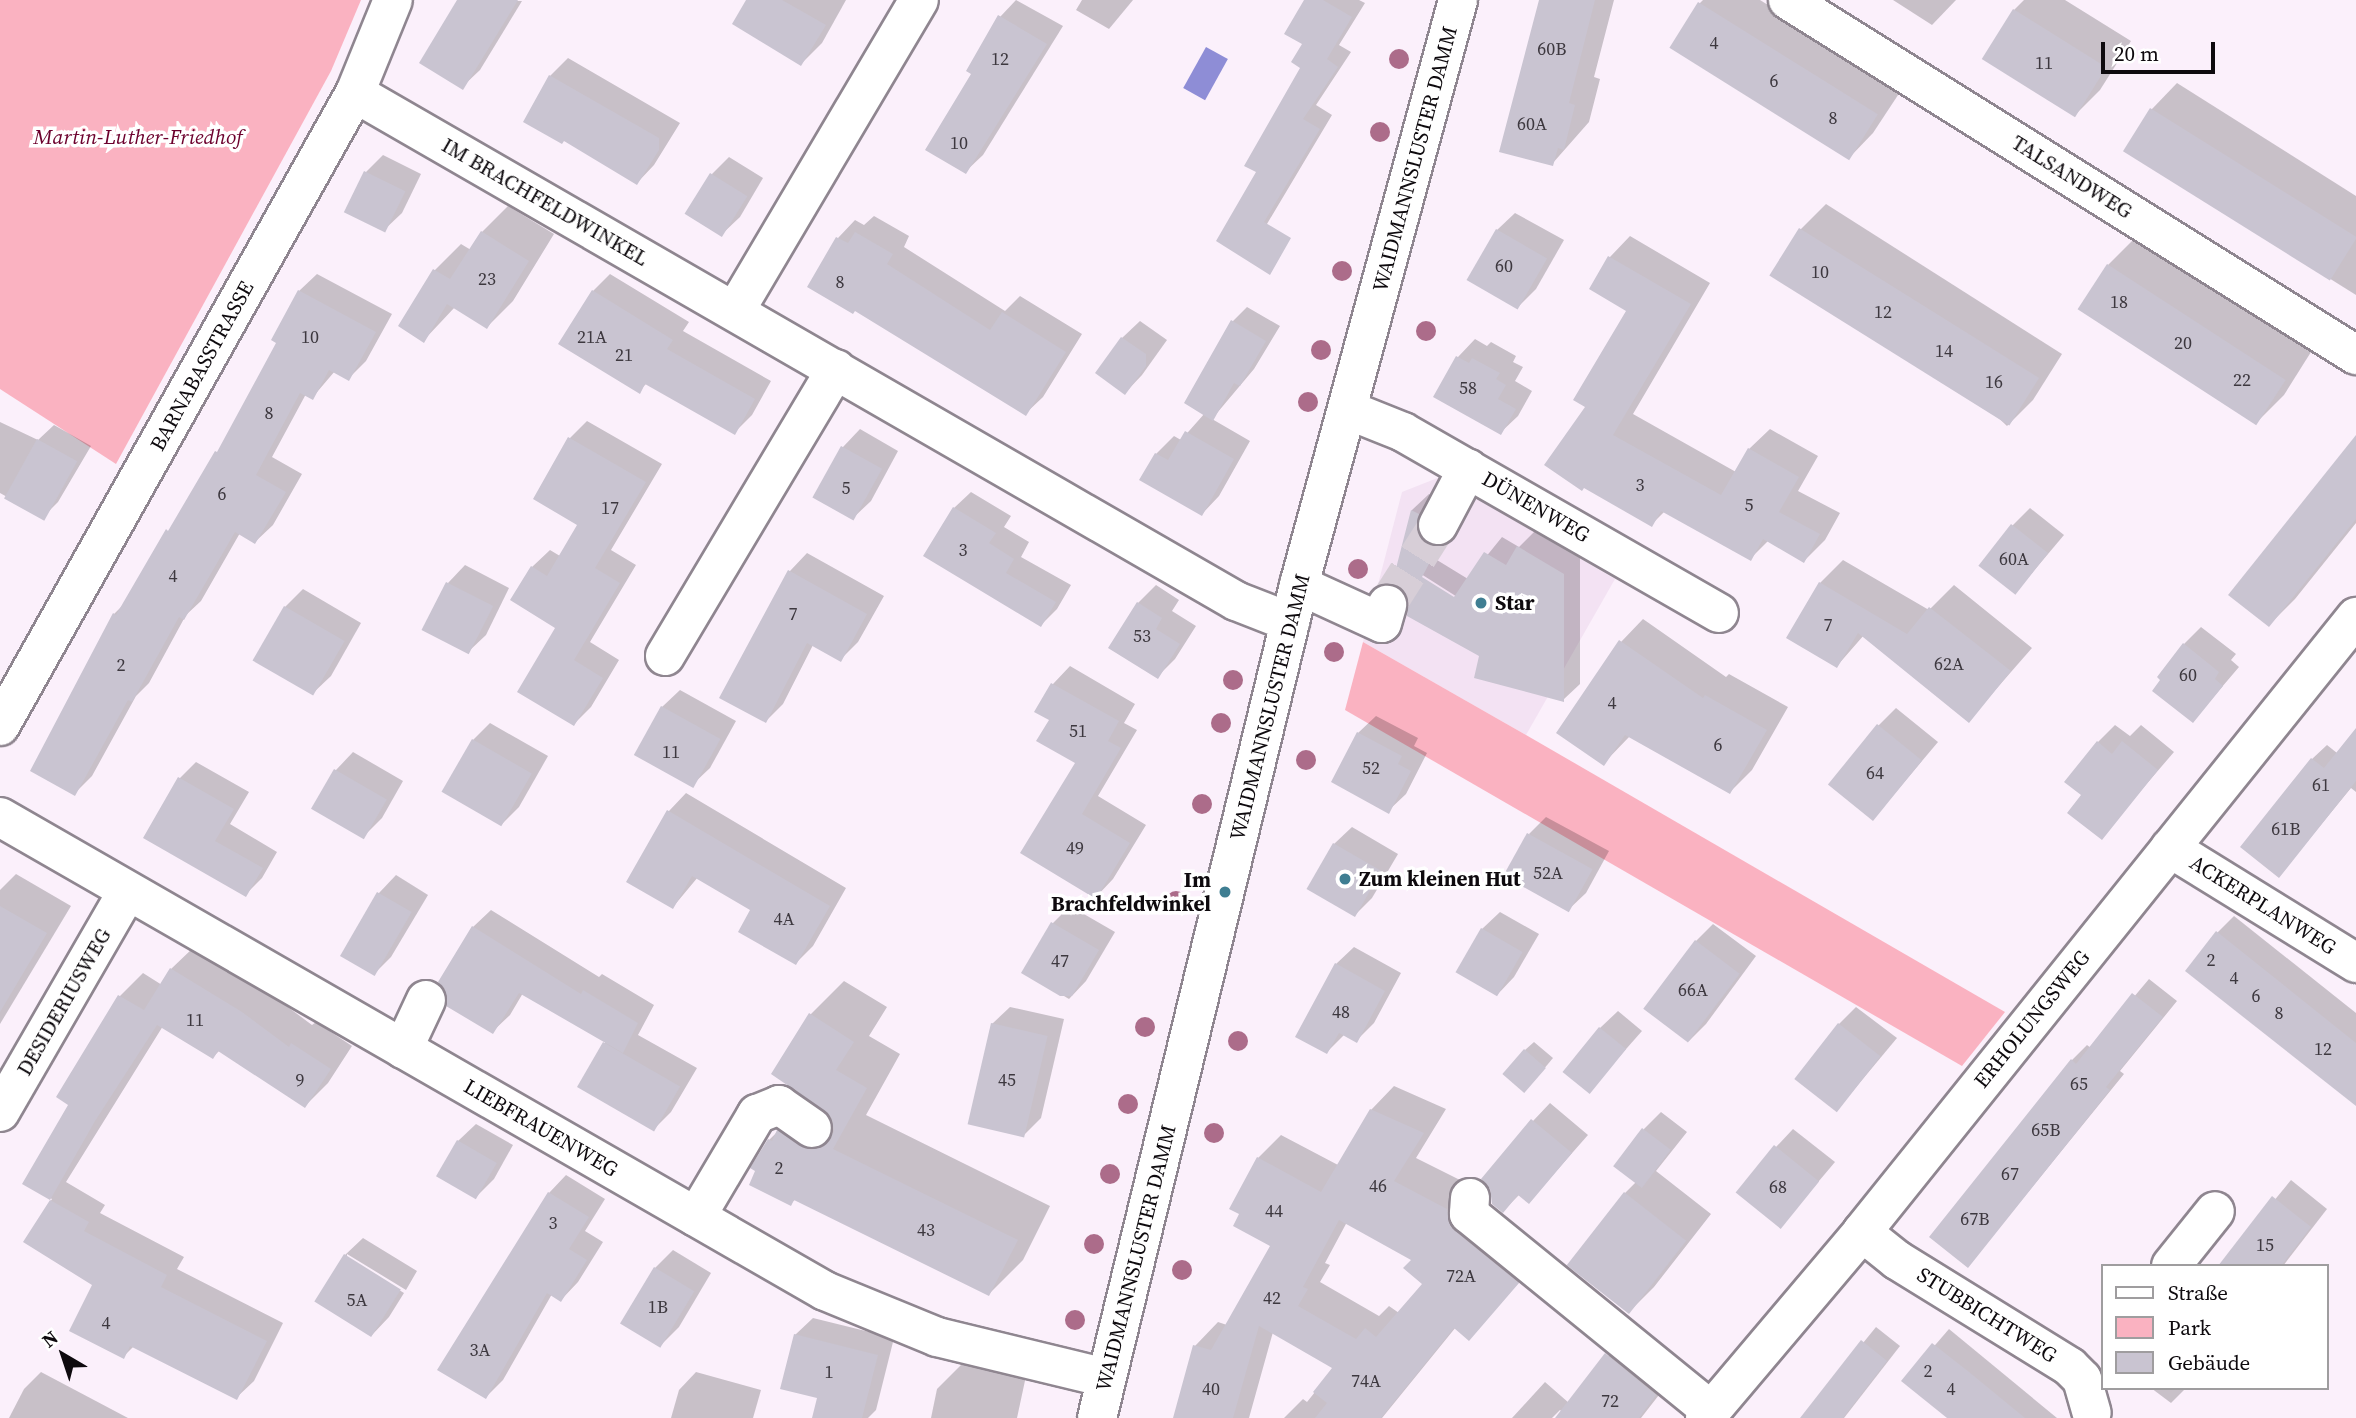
<!DOCTYPE html>
<html>
<head>
<meta charset="utf-8">
<style>
	body { margin:0 }
	#map { position:relative; width:2356px; height:1418px; overflow:hidden; background:#fbf0fb; font-family:"Source Serif 4",serif }
	div>[style] { position:absolute }
	.built>* { inset:0; background:#f3e2f3 }
	.green>* { inset:0; background:#fab2c1 }
	.water>* { inset:0; background:#8e8dd6; transform-origin:0 0 }
	.shadow>* { inset:0; background:#0003 }
	.building>* { inset:0; background:#c9c4d1; transform-origin:0 0 }
	.minor-tunnel>* { height:38px; margin-top:-19px; transform-origin:0; background:repeating-linear-gradient(90deg,#d7ced7 0 38px,transparent 0 57px) }
	.roads { filter:drop-shadow(2px 0 #8f8690) drop-shadow(-2px 0 #8f8690) drop-shadow(0 2px #8f8690) drop-shadow(0 -2px #8f8690) }
	.minor>* { height:38px; margin:-19px; padding:0 19px; transform-origin:19px; border-radius:19px; background:#fff }
	.major>* { height:38px; margin:-19px; padding:0 19px; transform-origin:19px; border-radius:19px; background:#fff }
	.trees>* { width:20px; height:20px; margin:-10px; border-radius:50%; background:#ac6c8a }
	.dots>* { width:19px; height:19px; translate:-50% -50%; box-sizing:border-box; border:4px solid #fff; border-radius:50% }
	span { translate:-50% -50%; white-space:nowrap; text-align:center; line-height:1.15; -webkit-text-stroke:7px #fff; paint-order:stroke }
	.number-label { font-size:18px; color:#3d383f }
	.number-label span { -webkit-text-stroke-width:0 }
	.park-label { font-size:21px; color:#6c002d; font-style:italic }
	.street-label { font-size:21px; color:#0e0a0e }
	.poi-label { font-size:21px; color:#0e0a0e; font-weight:700 }
	.left { translate:0 -50%; text-align:left }
	.right { translate:-100% -50%; text-align:right }
	.legend { position:absolute; left:2101px; top:1264px; width:228px; height:126px; box-sizing:border-box; background:#fff; border:2px solid #9f9d9f; margin:0; padding:9px 12px; list-style:none; font-size:21px; color:#0e0a0e }
	.legend li { display:flex; align-items:center; gap:14px; height:35px }
	.legend b { width:35px; border:2px solid #9f9d9f }
	.north { position:absolute; left:28px; top:1320px; width:70px; height:70px; -webkit-text-stroke:5px #fff; paint-order:stroke; rotate:321deg; font-size:19px; font-weight:700; line-height:28px; text-align:center; color:#0e0a0e }
	.north::after { content:''; display:block; margin:auto; width:24px; height:32px; background:#0e0a0e; clip-path:polygon(50% 0,100% 100%,50% 72%,0 100%) }
	.scale { position:absolute; left:2101px; top:42px; width:114px; height:32px; box-sizing:border-box; border:4px solid #0e0a0e; border-top:0; padding-left:9px; font-size:21px; line-height:24px; white-space:nowrap; color:#0e0a0e; -webkit-text-stroke:5px #fff; paint-order:stroke }
</style>
</head>
<body>
<div id="map">
	<div class="built">
		<div style="clip-path:polygon(1440px 477px,1615px 579px,1526px 735px,1363px 642px,1402px 492px)"></div>
	</div>
	<div class="green">
		<div style="clip-path:polygon(0 0,361px 0,331px 71px,116px 464px,0 389px)"></div>
		<div style="clip-path:polygon(1363px 642px,1526px 735px,2005px 1012px,1962px 1066px,1345px 710px)"></div>
	</div>
	<div class="water">
		<div style="left:1206px;top:47px;width:25px;height:47px;rotate:29deg"></div>
	</div>
	<div class="shadow">
		<div style="clip-path:polygon(459px 0,522px 1px,480px 70px,462px 87px)"></div>
		<div style="clip-path:polygon(748px 0,846px 0,822px 43px,801px 64px)"></div>
		<div style="clip-path:polygon(1016px 0,1063px 26px,983px 155px,965px 172px,974px 74px,1000px 17px)"></div>
		<div style="clip-path:polygon(1082px 0,1133px 0,1109px 29px,1076px 10px)"></div>
		<div style="clip-path:polygon(1306px 0,1359px 0,1365px 3px,1339px 45px,1351px 52px,1316px 105px,1332px 115px,1264px 229px,1258px 172px,1303px 68px)"></div>
		<div style="clip-path:polygon(1541px 0,1614px 0,1594px 77px,1600px 79px,1589px 122px,1552px 164px)"></div>
		<div style="clip-path:polygon(1703px 0,1760px 0,1902px 89px,1873px 133px,1848px 159px,1699px 4px)"></div>
		<div style="clip-path:polygon(1893px 0,1956px 0,1932px 25px)"></div>
		<div style="clip-path:polygon(2024px 0,2065px 0,2131px 41px,2100px 90px,2074px 116px,2014px 10px)"></div>
		<div style="clip-path:polygon(568px 58px,680px 123px,654px 165px,637px 183px,564px 139px,526px 122px,550px 76px)"></div>
		<div style="clip-path:polygon(2177px 83px,2356px 196px,2356px 295px,2126px 151px,2152px 109px)"></div>
		<div style="clip-path:polygon(383px 155px,421px 174px,402px 213px,384px 230px,366px 172px)"></div>
		<div style="clip-path:polygon(729px 157px,763px 178px,740px 217px,722px 234px,712px 174px)"></div>
		<div style="clip-path:polygon(1826px 204px,2062px 354px,2033px 400px,2007px 426px,1800px 230px)"></div>
		<div style="clip-path:polygon(508px 206px,554px 234px,513px 301px,487px 327px,455px 307px,424px 340px,401px 326px,435px 270px,461px 244px,471px 250px,482px 232px)"></div>
		<div style="clip-path:polygon(1515px 213px,1564px 240px,1536px 289px,1519px 306px,1497px 230px)"></div>
		<div style="clip-path:polygon(874px 216px,909px 236px,904px 247px,1005px 311px,1020px 296px,1082px 334px,1043px 397px,1025px 414px,855px 309px,838px 238px,855px 220px,864px 225px)"></div>
		<div style="clip-path:polygon(1630px 236px,1710px 283px,1633px 414px,1736px 472px,1749px 449px,1770px 429px,1818px 456px,1798px 491px,1840px 513px,1825px 540px,1804px 561px,1769px 540px,1750px 559px,1665px 511px,1652px 524px,1587px 406px,1628px 310px,1591px 288px,1610px 257px)"></div>
		<div style="clip-path:polygon(2134px 239px,2311px 352px,2284px 395px,2258px 421px,2108px 265px)"></div>
		<div style="clip-path:polygon(317px 274px,392px 314px,366px 361px,349px 378px,335px 371px,312px 398px,306px 394px,272px 457px,302px 474px,273px 525px,255px 542px,240px 533px,201px 601px,186px 615px,149px 683px,136px 696px,92px 776px,75px 793px,114px 614px,126px 602px,223px 445px,278px 342px,299px 291px)"></div>
		<div style="clip-path:polygon(610px 274px,689px 322px,683px 331px,771px 381px,752px 415px,735px 432px,647px 383px,639px 391px,593px 291px)"></div>
		<div style="clip-path:polygon(1247px 307px,1280px 326px,1254px 369px,1212px 419px,1250px 441px,1219px 496px,1202px 514px,1142px 479px,1156px 454px,1174px 436px,1181px 440px,1205px 413px,1233px 321px)"></div>
		<div style="clip-path:polygon(1140px 321px,1167px 340px,1142px 375px,1125px 393px,1122px 338px)"></div>
		<div style="clip-path:polygon(1475px 339px,1487px 346px,1491px 342px,1516px 356px,1513px 362px,1523px 367px,1515px 381px,1532px 391px,1518px 416px,1500px 433px,1436px 397px,1458px 357px)"></div>
		<div style="clip-path:polygon(587px 421px,662px 464px,611px 550px,636px 565px,590px 642px,619px 660px,591px 707px,574px 724px,558px 627px,532px 567px,550px 550px,560px 556px,580px 524px,570px 438px)"></div>
		<div style="clip-path:polygon(0 422px,38px 440px,54px 425px,91px 446px,58px 502px,43px 517px,0 493px)"></div>
		<div style="clip-path:polygon(860px 429px,898px 451px,871px 501px,853px 518px,814px 496px,843px 447px)"></div>
		<div style="clip-path:polygon(2356px 438px,2356px 523px,2295px 599px,2269px 625px)"></div>
		<div style="clip-path:polygon(971px 492px,1011px 516px,1004px 527px,1029px 542px,1021px 557px,1071px 585px,1057px 609px,1041px 625px,954px 508px)"></div>
		<div style="clip-path:polygon(evenodd,1429px 494px,1435px 498px,1453px 530px,1437px 560px,1468px 579px,1502px 537px,1519px 547px,1535px 531px,1580px 557px,1580px 684px,1563px 700px,1481px 655px,1394px 583px,1412px 510px,1429px 494px,1421px 574px,1462px 600px,1460px 603px,1421px 579px,1421px 574px)"></div>
		<div style="clip-path:polygon(2030px 508px,2064px 535px,2016px 592px,2012px 526px)"></div>
		<div style="clip-path:polygon(807px 553px,884px 596px,858px 642px,840px 660px,813px 645px,783px 704px,766px 721px,721px 698px,790px 571px)"></div>
		<div style="clip-path:polygon(1843px 560px,1929px 610px,1954px 585px,2032px 648px,1969px 720px,1864px 635px,1837px 666px,1788px 637px,1820px 583px)"></div>
		<div style="clip-path:polygon(465px 565px,509px 588px,486px 635px,468px 652px,448px 583px)"></div>
		<div style="clip-path:polygon(1156px 585px,1179px 600px,1172px 611px,1196px 626px,1175px 659px,1157px 677px,1111px 647px,1138px 603px)"></div>
		<div style="clip-path:polygon(303px 589px,361px 623px,331px 676px,313px 693px,255px 660px,285px 607px)"></div>
		<div style="clip-path:polygon(1643px 619px,1726px 677px,1729px 674px,1788px 707px,1752px 770px,1730px 792px,1630px 736px,1603px 764px,1621px 642px)"></div>
		<div style="clip-path:polygon(2201px 627px,2236px 654px,2231px 660px,2239px 667px,2193px 721px,2184px 644px)"></div>
		<div style="clip-path:polygon(1070px 666px,1135px 704px,1124px 723px,1137px 730px,1098px 796px,1146px 825px,1113px 879px,1096px 897px,1023px 853px,1078px 762px,1051px 720px,1036px 711px,1053px 684px)"></div>
		<div style="clip-path:polygon(680px 690px,736px 721px,710px 768px,692px 785px,662px 707px)"></div>
		<div style="clip-path:polygon(1896px 708px,1938px 742px,1874px 818px,1878px 726px)"></div>
		<div style="clip-path:polygon(1376px 716px,1418px 738px,1414px 746px,1427px 753px,1406px 794px,1388px 811px,1358px 733px)"></div>
		<div style="clip-path:polygon(490px 723px,548px 756px,519px 807px,501px 825px,473px 740px)"></div>
		<div style="clip-path:polygon(2115px 725px,2130px 736px,2141px 725px,2174px 752px,2101px 837px,2083px 795px,2098px 742px)"></div>
		<div style="clip-path:polygon(2356px 731px,2356px 792px,2351px 788px,2279px 876px,2312px 759px,2327px 745px,2337px 753px)"></div>
		<div style="clip-path:polygon(353px 752px,403px 781px,382px 818px,365px 835px,314px 808px,336px 770px)"></div>
		<div style="clip-path:polygon(196px 762px,249px 792px,230px 824px,277px 852px,262px 878px,245px 895px,146px 837px,180px 778px)"></div>
		<div style="clip-path:polygon(686px 793px,846px 888px,813px 946px,796px 963px,753px 909px,698px 877px,673px 907px,628px 881px,669px 811px)"></div>
		<div style="clip-path:polygon(1546px 817px,1609px 851px,1586px 893px,1568px 910px,1529px 834px)"></div>
		<div style="clip-path:polygon(1352px 827px,1398px 854px,1372px 898px,1354px 916px,1334px 844px)"></div>
		<div style="clip-path:polygon(16px 874px,71px 906px,0 1024px,0 890px)"></div>
		<div style="clip-path:polygon(396px 875px,428px 895px,391px 957px,374px 974px,342px 955px,379px 893px)"></div>
		<div style="clip-path:polygon(1070px 906px,1115px 932px,1086px 981px,1069px 999px,1024px 972px,1052px 924px)"></div>
		<div style="clip-path:polygon(491px 910px,599px 977px,602px 974px,654px 1005px,638px 1035px,697px 1068px,671px 1112px,654px 1129px,579px 1086px,606px 1041px,523px 993px,510px 1015px,492px 1032px,473px 927px)"></div>
		<div style="clip-path:polygon(1500px 912px,1539px 934px,1514px 977px,1497px 995px,1482px 929px)"></div>
		<div style="clip-path:polygon(2234px 916px,2356px 1013px,2356px 1104px,2217px 933px)"></div>
		<div style="clip-path:polygon(1713px 924px,1756px 956px,1706px 1024px,1689px 1041px,1696px 941px)"></div>
		<div style="clip-path:polygon(194px 947px,265px 990px,312px 1025px,316px 1022px,352px 1046px,328px 1083px,305px 1106px,220px 1050px,213px 1057px,163px 1026px,66px 1182px,105px 1205px,100px 1213px,184px 1257px,177px 1269px,283px 1323px,254px 1381px,236px 1398px,134px 1346px,123px 1357px,94px 1285px,25px 1242px,52px 1199px,25px 1184px,70px 1104px,58px 1097px,120px 996px,143px 973px,162px 985px,171px 969px)"></div>
		<div style="clip-path:polygon(1354px 947px,1401px 973px,1374px 1023px,1357px 1040px,1345px 1034px,1327px 1052px,1336px 964px)"></div>
		<div style="clip-path:polygon(2149px 979px,2177px 1001px,2120px 1071px,2124px 1074px,1968px 1266px,2072px 1060px,2087px 1045px,2091px 1048px)"></div>
		<div style="clip-path:polygon(844px 981px,887px 1007px,869px 1036px,900px 1054px,866px 1115px,1050px 1206px,1023px 1260px,989px 1294px,796px 1199px,791px 1203px,769px 1140px,811px 1099px,810px 1015px)"></div>
		<div style="clip-path:polygon(1010px 1007px,1064px 1019px,1041px 1118px,1024px 1135px,992px 1024px)"></div>
		<div style="clip-path:polygon(1856px 1007px,1897px 1038px,1837px 1110px,1839px 1024px)"></div>
		<div style="clip-path:polygon(1618px 1011px,1642px 1031px,1589px 1091px,1600px 1028px)"></div>
		<div style="clip-path:polygon(1534px 1042px,1553px 1058px,1533px 1082px,1525px 1050px)"></div>
		<div style="clip-path:polygon(evenodd,1394px 1086px,1446px 1109px,1416px 1158px,1470px 1185px,1471px 1198px,1540px 1259px,1469px 1338px,1456px 1327px,1382px 1418px,1284px 1418px,1303px 1399px,1307px 1402px,1335px 1367px,1273px 1332px,1249px 1418px,1175px 1418px,1195px 1346px,1218px 1322px,1227px 1325px,1272px 1245px,1258px 1158px,1281px 1135px,1338px 1165px,1371px 1110px,1394px 1086px,1347px 1222px,1413px 1259px,1424px 1284px,1399px 1313px,1389px 1306px,1379px 1316px,1320px 1282px,1330px 1265px,1325px 1263px,1347px 1222px)"></div>
		<div style="clip-path:polygon(1550px 1103px,1588px 1135px,1529px 1202px,1520px 1194px,1503px 1211px,1491px 1188px,1533px 1121px)"></div>
		<div style="clip-path:polygon(1661px 1112px,1687px 1132px,1656px 1171px,1711px 1214px,1654px 1287px,1628px 1313px,1625px 1193px,1636px 1182px,1644px 1129px)"></div>
		<div style="clip-path:polygon(476px 1124px,513px 1145px,494px 1179px,476px 1197px,458px 1141px)"></div>
		<div style="clip-path:polygon(1793px 1129px,1835px 1162px,1781px 1226px,1776px 1147px)"></div>
		<div style="clip-path:polygon(566px 1175px,605px 1199px,585px 1231px,603px 1242px,578px 1282px,561px 1300px,552px 1294px,503px 1380px,486px 1397px,439px 1370px,549px 1193px)"></div>
		<div style="clip-path:polygon(2291px 1180px,2327px 1209px,2283px 1266px,2220px 1266px)"></div>
		<div style="clip-path:polygon(363px 1238px,417px 1271px,406px 1290px,347px 1254px,347px 1258px,404px 1293px,389px 1317px,372px 1335px,345px 1255px)"></div>
		<div style="clip-path:polygon(673px 1250px,711px 1273px,679px 1327px,661px 1345px,624px 1323px,655px 1268px)"></div>
		<div style="clip-path:polygon(813px 1318px,894px 1338px,876px 1410px,868px 1418px,820px 1418px,819px 1396px,795px 1335px)"></div>
		<div style="clip-path:polygon(1876px 1327px,1900px 1346px,1844px 1418px,1802px 1418px)"></div>
		<div style="clip-path:polygon(1949px 1329px,2057px 1418px,1950px 1418px,1904px 1381px)"></div>
		<div style="clip-path:polygon(1624px 1337px,1673px 1377px,1641px 1418px,1570px 1418px,1560px 1410px,1552px 1418px,1512px 1418px,1545px 1382px,1569px 1403px)"></div>
		<div style="clip-path:polygon(963px 1363px,1026px 1376px,1017px 1418px,931px 1418px,937px 1389px)"></div>
		<div style="clip-path:polygon(41px 1372px,128px 1418px,9px 1418px,24px 1389px)"></div>
		<div style="clip-path:polygon(696px 1372px,761px 1390px,753px 1418px,671px 1418px,679px 1390px)"></div>
		<div style="clip-path:polygon(2151px 1388px,2186px 1388px,2171px 1403px)"></div>
	</div>
	<div class="building">
		<div style="clip-path:polygon(457px 0,518px 0,463px 90px,419px 63px)"></div>
		<div style="clip-path:polygon(746px 0,782px 0,826px 25px,801px 66px,732px 24px)"></div>
		<div style="clip-path:polygon(1304px 0,1323px 0,1352px 17px,1327px 59px,1338px 67px,1303px 119px,1320px 129px,1264px 222px,1291px 238px,1270px 275px,1216px 241px,1256px 172px,1244px 166px,1300px 68px,1291px 62px,1302px 44px,1284px 34px)"></div>
		<div style="clip-path:polygon(1539px 0,1595px 0,1569px 103px,1575px 105px,1564px 150px,1558px 148px,1553px 166px,1499px 152px)"></div>
		<div style="left:1698px;top:2px;width:212px;height:54px;rotate:32deg"></div>
		<div style="left:2013px;top:9px;width:110px;height:59px;rotate:32deg"></div>
		<div style="clip-path:polygon(998px 15px,1047px 44px,966px 174px,925px 150px,971px 74px,966px 71px)"></div>
		<div style="clip-path:polygon(549px 75px,659px 138px,659px 150px,637px 185px,564px 141px,562px 144px,523px 122px)"></div>
		<div style="left:2150px;top:108px;width:244px;height:51px;rotate:32deg"></div>
		<div style="left:364px;top:171px;width:46px;height:46px;rotate:26deg"></div>
		<div style="left:710px;top:173px;width:44px;height:48px;rotate:32deg"></div>
		<div style="left:1799px;top:228px;width:283px;height:56px;rotate:32deg"></div>
		<div style="left:1496px;top:229px;width:59px;height:59px;rotate:30deg"></div>
		<div style="clip-path:polygon(481px 231px,529px 261px,487px 329px,447px 304px,424px 343px,398px 326px,433px 269px,450px 279px)"></div>
		<div style="clip-path:polygon(855px 232px,893px 254px,887px 264px,990px 330px,1002px 312px,1066px 352px,1026px 416px,855px 311px,853px 314px,807px 287px,836px 237px,848px 243px)"></div>
		<div style="clip-path:polygon(1608px 256px,1691px 304px,1613px 435px,1721px 495px,1748px 448px,1799px 477px,1779px 512px,1820px 534px,1804px 563px,1763px 539px,1751px 561px,1661px 511px,1652px 527px,1584px 488px,1582px 491px,1544px 465px,1585px 407px,1573px 400px,1626px 311px,1589px 289px)"></div>
		<div style="left:2107px;top:264px;width:213px;height:54px;rotate:33deg"></div>
		<div style="clip-path:polygon(298px 290px,376px 332px,349px 381px,329px 370px,313px 400px,300px 393px,256px 475px,286px 492px,255px 544px,235px 532px,184px 620px,179px 617px,132px 702px,128px 700px,75px 796px,30px 771px,113px 613px,116px 615px,166px 529px,168px 531px,215px 451px,217px 452px,276px 343px,271px 340px)"></div>
		<div style="clip-path:polygon(592px 290px,673px 340px,667px 349px,755px 399px,735px 435px,645px 384px,640px 394px,558px 344px)"></div>
		<div style="clip-path:polygon(1231px 320px,1266px 341px,1240px 386px,1234px 383px,1213px 421px,1184px 403px)"></div>
		<div style="clip-path:polygon(1121px 337px,1146px 354px,1146px 366px,1125px 395px,1095px 373px)"></div>
		<div style="clip-path:polygon(1456px 356px,1469px 363px,1472px 358px,1500px 373px,1496px 379px,1506px 385px,1498px 399px,1516px 409px,1501px 435px,1433px 397px)"></div>
		<div style="clip-path:polygon(1185px 431px,1234px 459px,1202px 516px,1139px 480px,1155px 453px,1168px 460px)"></div>
		<div style="clip-path:polygon(2356px 435px,2356px 519px,2269px 627px,2228px 595px)"></div>
		<div style="clip-path:polygon(568px 437px,646px 482px,595px 568px,620px 583px,574px 660px,603px 678px,574px 726px,517px 692px,555px 628px,510px 600px,531px 566px,547px 576px,577px 525px,533px 499px)"></div>
		<div style="left:37px;top:439px;width:46px;height:68px;rotate:29deg"></div>
		<div style="left:841px;top:446px;width:47px;height:59px;rotate:29deg"></div>
		<div style="clip-path:polygon(953px 507px,996px 533px,989px 543px,1014px 559px,1006px 573px,1056px 602px,1041px 627px,923px 556px)"></div>
		<div style="clip-path:polygon(1411px 510px,1419px 514px,1416px 527px,1420px 537px,1427px 544px,1438px 547px,1422px 577px,1454px 597px,1484px 552px,1506px 565px,1517px 546px,1564px 574px,1564px 702px,1474px 678px,1479px 656px,1407px 616px,1408px 599px,1402px 589px,1392px 584px)"></div>
		<div style="left:2011px;top:524px;width:47px;height:53px;rotate:38deg"></div>
		<div style="clip-path:polygon(788px 570px,867px 614px,841px 662px,807px 643px,766px 723px,719px 698px)"></div>
		<div style="left:446px;top:582px;width:53px;height:54px;rotate:27deg"></div>
		<div style="clip-path:polygon(1819px 582px,1907px 634px,1929px 607px,2011px 671px,1969px 723px,1858px 633px,1837px 668px,1786px 638px)"></div>
		<div style="clip-path:polygon(1137px 602px,1162px 618px,1156px 629px,1180px 644px,1158px 679px,1108px 648px)"></div>
		<div style="left:284px;top:606px;width:70px;height:63px;rotate:30deg"></div>
		<div style="clip-path:polygon(1619px 640px,1703px 698px,1705px 695px,1767px 730px,1730px 794px,1625px 735px,1604px 766px,1556px 733px)"></div>
		<div style="clip-path:polygon(2183px 643px,2219px 672px,2215px 679px,2223px 686px,2193px 723px,2152px 691px,2160px 680px,2157px 677px)"></div>
		<div style="clip-path:polygon(1051px 683px,1119px 721px,1108px 741px,1121px 748px,1082px 814px,1130px 843px,1096px 899px,1020px 853px,1075px 763px,1036px 741px,1049px 720px,1034px 712px)"></div>
		<div style="left:661px;top:706px;width:68px;height:56px;rotate:29deg"></div>
		<div style="left:1877px;top:724px;width:58px;height:78px;rotate:39deg"></div>
		<div style="clip-path:polygon(2356px 728px,2356px 781px,2279px 878px,2240px 847px,2311px 758px,2324px 768px)"></div>
		<div style="clip-path:polygon(1357px 732px,1402px 756px,1398px 764px,1411px 771px,1389px 814px,1331px 782px)"></div>
		<div style="left:472px;top:739px;width:69px;height:61px;rotate:30deg"></div>
		<div style="clip-path:polygon(2097px 741px,2112px 754px,2122px 741px,2158px 770px,2102px 840px,2067px 813px,2081px 795px,2064px 782px)"></div>
		<div style="left:334px;top:769px;width:61px;height:46px;rotate:30deg"></div>
		<div style="clip-path:polygon(178px 777px,234px 809px,215px 841px,263px 868px,246px 897px,143px 838px)"></div>
		<div style="clip-path:polygon(667px 810px,830px 906px,796px 965px,738px 932px,750px 910px,692px 876px,673px 909px,626px 882px)"></div>
		<div style="left:1527px;top:833px;width:75px;height:49px;rotate:29deg"></div>
		<div style="left:1333px;top:843px;width:56px;height:53px;rotate:30deg"></div>
		<div style="left:377px;top:892px;width:40px;height:74px;rotate:30deg"></div>
		<div style="clip-path:polygon(0 906px,47px 933px,0 1012px)"></div>
		<div style="clip-path:polygon(1051px 922px,1099px 950px,1072px 996px,1060px 996px,1021px 973px)"></div>
		<div style="clip-path:polygon(472px 926px,581px 994px,583px 990px,638px 1023px,623px 1053px,519px 993px,493px 1034px,446px 1006px,444px 988px,438px 982px)"></div>
		<div style="left:1481px;top:928px;width:48px;height:51px;rotate:30deg"></div>
		<div style="clip-path:polygon(2216px 931px,2356px 1043px,2356px 1106px,2185px 971px)"></div>
		<div style="left:1695px;top:940px;width:56px;height:86px;rotate:37deg"></div>
		<div style="clip-path:polygon(1335px 963px,1385px 991px,1357px 1043px,1339px 1033px,1327px 1054px,1295px 1037px)"></div>
		<div style="clip-path:polygon(170px 968px,242px 1012px,289px 1047px,291px 1043px,331px 1069px,305px 1108px,218px 1051px,213px 1059px,157px 1025px,95px 1121px,50px 1200px,22px 1184px,68px 1105px,56px 1097px,118px 995px,144px 1010px)"></div>
		<div style="clip-path:polygon(2132px 993px,2163px 1017px,2106px 1087px,2110px 1090px,1968px 1268px,1929px 1237px,2071px 1059px,2076px 1064px)"></div>
		<div style="clip-path:polygon(809px 1013px,854px 1042px,836px 1070px,867px 1088px,833px 1149px,1018px 1240px,989px 1296px,794px 1200px,791px 1206px,749px 1185px,755px 1171px,750px 1168px,768px 1139px,772px 1141px,777px 1130px,811px 1150px,822px 1147px,830px 1140px,834px 1131px,832px 1119px,825px 1111px,771px 1074px)"></div>
		<div style="left:991px;top:1023px;width:58px;height:104px;rotate:13deg"></div>
		<div style="left:1838px;top:1023px;width:54px;height:71px;rotate:38deg"></div>
		<div style="left:1599px;top:1027px;width:35px;height:58px;rotate:39deg"></div>
		<div style="left:603px;top:1042px;width:89px;height:52px;rotate:30deg"></div>
		<div style="left:1524px;top:1049px;width:29px;height:33px;rotate:41deg"></div>
		<div style="clip-path:polygon(evenodd,1370px 1109px,1424px 1133px,1394px 1181px,1447px 1209px,1449px 1222px,1455px 1231px,1519px 1283px,1469px 1341px,1454px 1328px,1381px 1418px,1315px 1418px,1327px 1403px,1313px 1392px,1332px 1368px,1259px 1326px,1233px 1418px,1173px 1418px,1193px 1345px,1211px 1350px,1270px 1246px,1233px 1226px,1239px 1214px,1229px 1209px,1257px 1157px,1321px 1192px,1370px 1109px,1339px 1220px,1411px 1260px,1403px 1268px,1422px 1284px,1376px 1337px,1365px 1328px,1356px 1339px,1298px 1306px,1308px 1289px,1303px 1287px,1339px 1220px)"></div>
		<div style="clip-path:polygon(1531px 1119px,1572px 1153px,1529px 1204px,1518px 1195px,1503px 1213px,1492px 1204px,1490px 1189px,1481px 1179px)"></div>
		<div style="left:1642px;top:1128px;width:36px;height:48px;rotate:37deg"></div>
		<div style="left:457px;top:1140px;width:46px;height:42px;rotate:30deg"></div>
		<div style="left:1774px;top:1145px;width:58px;height:61px;rotate:39deg"></div>
		<div style="clip-path:polygon(548px 1192px,589px 1217px,569px 1249px,587px 1260px,561px 1302px,547px 1293px,486px 1399px,437px 1370px)"></div>
		<div style="left:1624px;top:1192px;width:79px;height:93px;rotate:38deg"></div>
		<div style="clip-path:polygon(2272px 1196px,2311px 1227px,2281px 1266px,2218px 1266px)"></div>
		<div style="clip-path:polygon(50px 1200px,89px 1222px,84px 1231px,167px 1275px,161px 1287px,267px 1341px,237px 1400px,130px 1346px,124px 1359px,69px 1331px,92px 1285px,23px 1242px)"></div>
		<div style="left:344px;top:1254px;width:67px;height:56px;rotate:32deg"></div>
		<div style="left:654px;top:1267px;width:47px;height:66px;rotate:31deg"></div>
		<div style="clip-path:polygon(794px 1334px,878px 1355px,862px 1418px,812px 1418px,817px 1398px,780px 1389px)"></div>
		<div style="clip-path:polygon(1861px 1340px,1887px 1361px,1843px 1418px,1800px 1418px)"></div>
		<div style="clip-path:polygon(1932px 1343px,1969px 1372px,2025px 1418px,1947px 1418px,1901px 1381px)"></div>
		<div style="clip-path:polygon(1605px 1353px,1656px 1395px,1639px 1418px,1555px 1418px)"></div>
	</div>
	<div class="minor-tunnel">
		<div style="left:1387px;top:605px;width:95px;rotate:-57.5deg"></div>
	</div>
	<div class="roads">
		<div class="minor">
			<div style="left:1788px;top:0;width:670px;rotate:32.01deg"></div>
			<div style="left:355px;top:93px;width:1017px;rotate:29.97deg"></div>
			<div style="left:1236px;top:601px;width:58px;rotate:21.3deg"></div>
			<div style="left:735px;top:311px;width:361px;rotate:-59.4deg"></div>
			<div style="left:1348px;top:410px;width:59px;rotate:21.8deg"></div>
			<div style="left:1403px;top:432px;width:364px;rotate:29.8deg"></div>
			<div style="left:1438px;top:525px;width:64px;rotate:-62.2deg"></div>
			<div style="left:1299px;top:585px;width:91px;rotate:24.6deg"></div>
			<div style="left:1382px;top:623px;width:19px;rotate:-74deg"></div>
			<div style="left:665px;top:656px;width:334px;rotate:-59.2deg"></div>
			<div style="left:0;top:726px;width:726px;rotate:-60.72deg"></div>
			<div style="left:355px;top:93px;width:100px;rotate:-67.8deg"></div>
			<div style="left:0;top:817px;width:951px;rotate:29.88deg"></div>
			<div style="left:825px;top:1291px;width:121px;rotate:22.3deg"></div>
			<div style="left:937px;top:1337px;width:174px;rotate:13.6deg"></div>
			<div style="left:2170px;top:848px;width:219px;rotate:31.7deg"></div>
			<div style="left:403px;top:1049px;width:54px;rotate:-64.9deg"></div>
			<div style="left:0;top:1112px;width:254px;rotate:-60deg"></div>
			<div style="left:1470px;top:1198px;width:16px;rotate:94deg"></div>
			<div style="left:1469px;top:1214px;width:312px;rotate:39.1deg"></div>
			<div style="left:696px;top:1217px;width:120px;rotate:-59.4deg"></div>
			<div style="left:757px;top:1114px;width:24px;rotate:-22deg"></div>
			<div style="left:779px;top:1105px;width:40px;rotate:34.9deg"></div>
			<div style="left:1862px;top:1232px;width:45px;rotate:38.7deg"></div>
			<div style="left:1897px;top:1260px;width:203px;rotate:31.7deg"></div>
			<div style="left:2070px;top:1367px;width:17px;rotate:45deg"></div>
			<div style="left:2082px;top:1379px;width:35px;rotate:74deg"></div>
			<div style="left:2171px;top:1266px;width:70px;rotate:-51.3deg"></div>
			<div style="left:1705px;top:1418px;width:243px;rotate:-49.8deg"></div>
			<div style="left:1862px;top:1232px;width:789px;rotate:-51.23deg"></div>
		</div>
		<div class="major">
			<div style="left:1097px;top:1418px;width:857px;rotate:-76.37deg"></div>
			<div style="left:1299px;top:585px;width:606px;rotate:-74.79deg"></div>
		</div>
	</div>
	<div class="trees">
		<div style="left:1399px;top:59px"></div>
		<div style="left:1380px;top:132px"></div>
		<div style="left:1342px;top:271px"></div>
		<div style="left:1426px;top:331px"></div>
		<div style="left:1321px;top:350px"></div>
		<div style="left:1308px;top:402px"></div>
		<div style="left:1358px;top:569px"></div>
		<div style="left:1334px;top:652px"></div>
		<div style="left:1233px;top:680px"></div>
		<div style="left:1221px;top:723px"></div>
		<div style="left:1306px;top:760px"></div>
		<div style="left:1202px;top:804px"></div>
		<div style="left:1176px;top:901px"></div>
		<div style="left:1145px;top:1027px"></div>
		<div style="left:1238px;top:1041px"></div>
		<div style="left:1128px;top:1104px"></div>
		<div style="left:1214px;top:1133px"></div>
		<div style="left:1110px;top:1174px"></div>
		<div style="left:1094px;top:1244px"></div>
		<div style="left:1182px;top:1270px"></div>
		<div style="left:1075px;top:1320px"></div>
	</div>
	<div class="dots">
		<div style="left:1481px;top:603px;background:#3f7e92"></div>
		<div style="left:1345px;top:879px;background:#3f7e92"></div>
		<div style="left:1225px;top:892px;background:#3f7e92"></div>
	</div>
	<div class="number-label">
		<span style="left:1714px;top:43px">4</span>
		<span style="left:1552px;top:49px">60B</span>
		<span style="left:1000px;top:59px">12</span>
		<span style="left:2044px;top:63px">11</span>
		<span style="left:1774px;top:81px">6</span>
		<span style="left:1833px;top:118px">8</span>
		<span style="left:1532px;top:124px">60A</span>
		<span style="left:959px;top:143px">10</span>
		<span style="left:1504px;top:266px">60</span>
		<span style="left:1820px;top:272px">10</span>
		<span style="left:487px;top:279px">23</span>
		<span style="left:840px;top:282px">8</span>
		<span style="left:2119px;top:302px">18</span>
		<span style="left:1883px;top:312px">12</span>
		<span style="left:310px;top:337px">10</span>
		<span style="left:592px;top:337px">21A</span>
		<span style="left:2183px;top:343px">20</span>
		<span style="left:1944px;top:351px">14</span>
		<span style="left:624px;top:355px">21</span>
		<span style="left:2242px;top:380px">22</span>
		<span style="left:1994px;top:382px">16</span>
		<span style="left:1468px;top:388px">58</span>
		<span style="left:269px;top:413px">8</span>
		<span style="left:1640px;top:485px">3</span>
		<span style="left:846px;top:488px">5</span>
		<span style="left:222px;top:494px">6</span>
		<span style="left:1749px;top:505px">5</span>
		<span style="left:610px;top:508px">17</span>
		<span style="left:963px;top:550px">3</span>
		<span style="left:2014px;top:559px">60A</span>
		<span style="left:173px;top:576px">4</span>
		<span style="left:793px;top:614px">7</span>
		<span style="left:1828px;top:625px">7</span>
		<span style="left:1142px;top:636px">53</span>
		<span style="left:1949px;top:664px">62A</span>
		<span style="left:121px;top:665px">2</span>
		<span style="left:2188px;top:675px">60</span>
		<span style="left:1612px;top:703px">4</span>
		<span style="left:1078px;top:731px">51</span>
		<span style="left:1718px;top:745px">6</span>
		<span style="left:671px;top:752px">11</span>
		<span style="left:1371px;top:768px">52</span>
		<span style="left:1875px;top:773px">64</span>
		<span style="left:2321px;top:785px">61</span>
		<span style="left:2286px;top:829px">61B</span>
		<span style="left:1075px;top:848px">49</span>
		<span style="left:1548px;top:873px">52A</span>
		<span style="left:784px;top:919px">4A</span>
		<span style="left:2211px;top:960px">2</span>
		<span style="left:1060px;top:961px">47</span>
		<span style="left:2234px;top:978px">4</span>
		<span style="left:1693px;top:990px">66A</span>
		<span style="left:2256px;top:996px">6</span>
		<span style="left:1341px;top:1012px">48</span>
		<span style="left:2279px;top:1013px">8</span>
		<span style="left:195px;top:1020px">11</span>
		<span style="left:2323px;top:1049px">12</span>
		<span style="left:300px;top:1080px">9</span>
		<span style="left:1007px;top:1080px">45</span>
		<span style="left:2079px;top:1084px">65</span>
		<span style="left:2046px;top:1130px">65B</span>
		<span style="left:779px;top:1168px">2</span>
		<span style="left:2010px;top:1174px">67</span>
		<span style="left:1378px;top:1186px">46</span>
		<span style="left:1778px;top:1187px">68</span>
		<span style="left:1274px;top:1211px">44</span>
		<span style="left:1975px;top:1219px">67B</span>
		<span style="left:553px;top:1223px">3</span>
		<span style="left:926px;top:1230px">43</span>
		<span style="left:2265px;top:1245px">15</span>
		<span style="left:1461px;top:1276px">72A</span>
		<span style="left:1272px;top:1298px">42</span>
		<span style="left:357px;top:1300px">5A</span>
		<span style="left:658px;top:1307px">1B</span>
		<span style="left:106px;top:1323px">4</span>
		<span style="left:480px;top:1350px">3A</span>
		<span style="left:1928px;top:1371px">2</span>
		<span style="left:829px;top:1372px">1</span>
		<span style="left:1366px;top:1381px">74A</span>
		<span style="left:1211px;top:1389px">40</span>
		<span style="left:1951px;top:1389px">4</span>
		<span style="left:1610px;top:1401px">72</span>
	</div>
	<div class="park-label">
		<span style="left:138px;top:137px">Martin-Luther-Friedhof</span>
	</div>
	<div class="street-label">
		<span style="left:1415px;top:159px;rotate:-75deg">WAIDMANNSLUSTER DAMM</span>
		<span style="left:2072px;top:177px;rotate:32deg">TALSANDWEG</span>
		<span style="left:545px;top:202px;rotate:30deg">IM BRACHFELDWINKEL</span>
		<span style="left:202px;top:366px;rotate:-61deg">BARNABASSTRASSE</span>
		<span style="left:1536px;top:507px;rotate:30deg">DÜNENWEG</span>
		<span style="left:1270px;top:707px;rotate:-76deg">WAIDMANNSLUSTER DAMM</span>
		<span style="left:2263px;top:905px;rotate:32deg">ACKERPLANWEG</span>
		<span style="left:64px;top:1002px;rotate:-60deg">DESIDERIUSWEG</span>
		<span style="left:2032px;top:1019px;rotate:-51deg">ERHOLUNGSWEG</span>
		<span style="left:541px;top:1128px;rotate:30deg">LIEBFRAUENWEG</span>
		<span style="left:1136px;top:1258px;rotate:-76deg">WAIDMANNSLUSTER DAMM</span>
		<span style="left:1987px;top:1315px;rotate:32deg">STUBBICHTWEG</span>
	</div>
	<div class="poi-label">
		<span class="left" style="left:1495px;top:603px">Star</span>
		<span class="left" style="left:1359px;top:879px">Zum kleinen Hut</span>
		<span class="right" style="left:1211px;top:892px">Im<br>Brachfeldwinkel</span>
	</div>
	<ul class="legend">
	<li><b style="height:9px;background:#fff"></b>Straße</li>
	<li><b style="height:19px;background:#fab2c1"></b>Park</li>
	<li><b style="height:19px;background:#c9c4d1"></b>Gebäude</li>
	</ul>
	<div class="north">N</div>
	<div class="scale">20 m</div>
</div>
</body>
</html>
